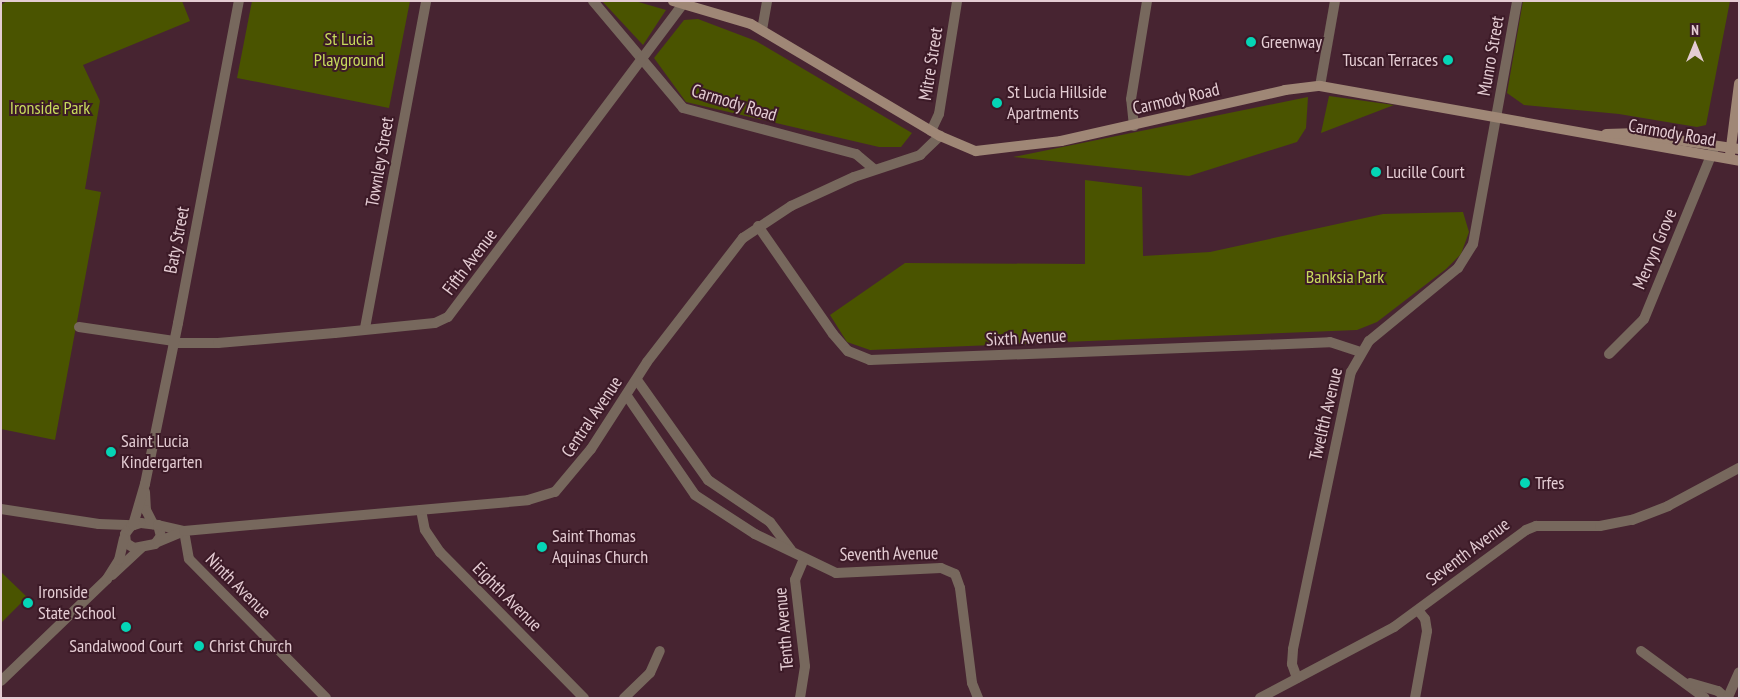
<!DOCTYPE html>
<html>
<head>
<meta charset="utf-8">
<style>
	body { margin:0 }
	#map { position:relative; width:1740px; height:699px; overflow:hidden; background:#472431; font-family:"PT Sans Narrow",sans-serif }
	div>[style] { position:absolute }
	.green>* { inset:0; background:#4a5400 }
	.street>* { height:10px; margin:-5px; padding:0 5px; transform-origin:5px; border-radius:5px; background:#77685d }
	.secondary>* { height:10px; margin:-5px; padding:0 5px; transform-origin:5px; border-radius:5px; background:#9f8776 }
	.dots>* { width:14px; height:14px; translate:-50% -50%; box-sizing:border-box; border:2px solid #3c1a27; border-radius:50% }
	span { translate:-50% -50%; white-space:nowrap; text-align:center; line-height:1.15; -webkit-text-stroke:4px #3c1a27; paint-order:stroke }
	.park-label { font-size:18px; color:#c7db5c }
	.poi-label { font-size:18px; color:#e4ccd3 }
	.left { translate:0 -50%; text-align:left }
	.right { translate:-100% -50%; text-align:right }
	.street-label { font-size:18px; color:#e4ccd3 }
	.frame { position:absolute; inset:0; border:2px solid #e4ccd3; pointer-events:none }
	.north { position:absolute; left:1670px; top:20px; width:50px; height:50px; -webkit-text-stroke:4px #3c1a27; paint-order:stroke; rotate:0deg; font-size:14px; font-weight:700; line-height:20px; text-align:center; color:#e4ccd3 }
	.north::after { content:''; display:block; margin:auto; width:18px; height:22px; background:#e4ccd3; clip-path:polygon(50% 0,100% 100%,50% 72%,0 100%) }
</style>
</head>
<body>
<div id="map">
	<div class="green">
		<div style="clip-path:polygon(7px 1px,182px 1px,190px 21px,83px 65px,100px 101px,85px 189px,101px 192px,55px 440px,1px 429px,1px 5px)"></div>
		<div style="clip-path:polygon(252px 1px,410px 1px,389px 108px,237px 78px)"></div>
		<div style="clip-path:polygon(602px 1px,635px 1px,666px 10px,643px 45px)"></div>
		<div style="clip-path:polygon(1523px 1px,1730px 1px,1706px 125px,1697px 127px,1619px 114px,1524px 105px,1507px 93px)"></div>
		<div style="clip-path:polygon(698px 19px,756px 41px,912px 133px,901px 147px,879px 147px,686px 102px,654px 58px,684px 20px)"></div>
		<div style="clip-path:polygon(1329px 96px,1394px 105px,1321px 133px)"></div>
		<div style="clip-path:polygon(1308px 97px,1306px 128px,1297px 142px,1189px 176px,1013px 157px)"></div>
		<div style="clip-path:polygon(1085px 180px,1142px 187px,1143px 256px,1210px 252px,1383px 214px,1463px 212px,1469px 232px,1461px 254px,1446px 269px,1377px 322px,1357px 330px,870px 350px,847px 342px,830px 315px,905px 263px,1085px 264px)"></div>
		<div style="clip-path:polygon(1px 572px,27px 597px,1px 623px)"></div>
	</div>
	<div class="street">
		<div style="left:593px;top:1px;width:140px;rotate:49.9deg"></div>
		<div style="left:683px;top:108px;width:179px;rotate:14.9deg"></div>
		<div style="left:856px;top:154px;width:23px;rotate:40deg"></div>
		<div style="left:762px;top:30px;width:29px;rotate:-80deg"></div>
		<div style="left:1320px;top:86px;width:86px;rotate:-80deg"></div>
		<div style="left:1134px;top:126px;width:27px;rotate:-96deg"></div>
		<div style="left:1131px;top:99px;width:99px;rotate:-80.7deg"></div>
		<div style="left:931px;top:131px;width:19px;rotate:-65deg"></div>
		<div style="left:939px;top:114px;width:114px;rotate:-80.9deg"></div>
		<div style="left:758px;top:226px;width:131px;rotate:55.2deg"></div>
		<div style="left:833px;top:334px;width:23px;rotate:49deg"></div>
		<div style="left:848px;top:351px;width:24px;rotate:22deg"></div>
		<div style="left:870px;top:360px;width:460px;rotate:-2.2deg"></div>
		<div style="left:1330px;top:342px;width:32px;rotate:18deg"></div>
		<div style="left:79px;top:327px;width:96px;rotate:8.4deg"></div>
		<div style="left:365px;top:328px;width:333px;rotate:-79.4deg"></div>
		<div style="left:173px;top:343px;width:45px"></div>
		<div style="left:218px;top:343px;width:117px;rotate:-4.9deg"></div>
		<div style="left:335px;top:333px;width:100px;rotate:-5.7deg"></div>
		<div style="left:435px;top:323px;width:14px;rotate:-25deg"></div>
		<div style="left:448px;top:317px;width:391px;rotate:-53.1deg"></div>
		<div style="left:1609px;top:354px;width:49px;rotate:-45deg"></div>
		<div style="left:1644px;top:319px;width:187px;rotate:-67.7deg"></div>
		<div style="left:637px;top:380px;width:123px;rotate:54.6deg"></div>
		<div style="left:708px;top:480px;width:75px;rotate:34.1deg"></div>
		<div style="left:770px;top:522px;width:35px;rotate:53deg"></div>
		<div style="left:627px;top:396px;width:120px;rotate:55.5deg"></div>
		<div style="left:695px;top:495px;width:72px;rotate:33deg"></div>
		<div style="left:755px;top:534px;width:90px;rotate:25.7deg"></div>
		<div style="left:836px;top:573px;width:105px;rotate:-2.7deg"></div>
		<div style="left:941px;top:568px;width:15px;rotate:23deg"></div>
		<div style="left:955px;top:574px;width:15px;rotate:70deg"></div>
		<div style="left:960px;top:588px;width:96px;rotate:82.8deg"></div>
		<div style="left:972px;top:683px;width:16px;rotate:68deg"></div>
		<div style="left:145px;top:492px;width:18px;rotate:87deg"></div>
		<div style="left:146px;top:510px;width:16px;rotate:63deg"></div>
		<div style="left:1px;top:509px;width:99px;rotate:8.7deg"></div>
		<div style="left:99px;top:524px;width:34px;rotate:2deg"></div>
		<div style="left:421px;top:510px;width:20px;rotate:79deg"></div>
		<div style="left:425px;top:530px;width:27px;rotate:56deg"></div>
		<div style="left:440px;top:552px;width:205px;rotate:45.4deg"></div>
		<div style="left:141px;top:523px;width:17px;rotate:7deg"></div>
		<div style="left:158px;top:525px;width:11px;rotate:75deg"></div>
		<div style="left:161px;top:536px;width:10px;rotate:127deg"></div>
		<div style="left:155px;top:544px;width:21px;rotate:169deg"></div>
		<div style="left:134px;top:548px;width:9px;rotate:-148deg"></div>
		<div style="left:126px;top:543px;width:9px;rotate:-96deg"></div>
		<div style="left:125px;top:534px;width:10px;rotate:-53deg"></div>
		<div style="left:131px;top:526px;width:10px;rotate:-17deg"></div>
		<div style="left:133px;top:525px;width:43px;rotate:-73.7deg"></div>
		<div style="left:145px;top:484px;width:164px;rotate:-78.4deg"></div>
		<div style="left:178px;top:323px;width:328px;rotate:-79.3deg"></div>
		<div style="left:158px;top:525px;width:27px;rotate:13deg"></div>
		<div style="left:184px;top:531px;width:28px;rotate:80deg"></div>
		<div style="left:189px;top:559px;width:195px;rotate:45.4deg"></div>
		<div style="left:158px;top:542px;width:28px;rotate:-23deg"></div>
		<div style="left:184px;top:531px;width:345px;rotate:-5.1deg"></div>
		<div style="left:528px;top:500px;width:28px;rotate:-17deg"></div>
		<div style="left:555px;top:492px;width:56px;rotate:-50.1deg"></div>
		<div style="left:591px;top:449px;width:103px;rotate:-57.2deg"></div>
		<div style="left:647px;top:362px;width:157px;rotate:-52.3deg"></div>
		<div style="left:743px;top:238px;width:58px;rotate:-33.7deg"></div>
		<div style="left:791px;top:206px;width:69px;rotate:-24.7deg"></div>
		<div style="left:854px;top:177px;width:70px;rotate:-18.4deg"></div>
		<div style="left:920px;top:155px;width:28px;rotate:-44deg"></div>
		<div style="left:112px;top:575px;width:40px;rotate:-43deg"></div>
		<div style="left:1641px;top:651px;width:79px;rotate:36.3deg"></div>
		<div style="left:1297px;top:678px;width:15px;rotate:-110deg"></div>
		<div style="left:1292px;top:664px;width:15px;rotate:-86deg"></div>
		<div style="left:1293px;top:649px;width:283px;rotate:-78.2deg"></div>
		<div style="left:1351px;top:372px;width:36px;rotate:-60deg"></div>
		<div style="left:1369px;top:341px;width:115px;rotate:-39.4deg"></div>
		<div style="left:1458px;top:268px;width:28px;rotate:-58deg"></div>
		<div style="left:1473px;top:244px;width:247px;rotate:-79.7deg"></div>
		<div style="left:1px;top:681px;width:147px;rotate:-43.9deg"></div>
		<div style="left:107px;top:579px;width:22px;rotate:-58deg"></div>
		<div style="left:119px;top:560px;width:22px;rotate:-77deg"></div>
		<div style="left:1690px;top:683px;width:29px;rotate:16deg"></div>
		<div style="left:1718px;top:691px;width:11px;rotate:41deg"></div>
		<div style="left:1728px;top:697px;width:27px;rotate:-66deg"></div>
		<div style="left:624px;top:698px;width:36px;rotate:-44deg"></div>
		<div style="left:650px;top:673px;width:24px;rotate:-66deg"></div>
		<div style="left:800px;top:698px;width:32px;rotate:-81deg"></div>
		<div style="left:805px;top:666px;width:87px;rotate:-96.6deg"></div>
		<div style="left:795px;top:580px;width:23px;rotate:-67deg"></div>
		<div style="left:1260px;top:698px;width:152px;rotate:-27.9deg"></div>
		<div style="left:1394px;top:627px;width:164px;rotate:-36.3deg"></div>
		<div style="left:1526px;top:530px;width:11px;rotate:-22deg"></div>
		<div style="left:1536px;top:526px;width:64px"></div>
		<div style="left:1600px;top:526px;width:33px;rotate:-11deg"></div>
		<div style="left:1632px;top:520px;width:39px;rotate:-21deg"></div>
		<div style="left:1668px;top:506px;width:81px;rotate:-28.2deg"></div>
		<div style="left:1415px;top:698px;width:68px;rotate:-79.8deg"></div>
		<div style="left:1427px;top:631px;width:12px;rotate:-99deg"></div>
		<div style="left:1425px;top:619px;width:11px;rotate:-128deg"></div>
	</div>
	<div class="secondary">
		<div style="left:673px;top:1px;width:81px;rotate:16.4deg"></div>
		<div style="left:751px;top:24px;width:220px;rotate:30.7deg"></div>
		<div style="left:940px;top:136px;width:39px;rotate:23deg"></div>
		<div style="left:976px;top:151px;width:86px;rotate:-6.7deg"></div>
		<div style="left:1061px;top:141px;width:230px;rotate:-12.8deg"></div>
		<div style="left:1285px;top:90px;width:35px;rotate:-7deg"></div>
		<div style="left:1320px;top:86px;width:426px;rotate:10.1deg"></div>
		<div style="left:1606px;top:134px;width:24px;rotate:-2deg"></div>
		<div style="left:1630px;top:133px;width:110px;rotate:8.4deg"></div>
		<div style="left:1730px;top:155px;width:72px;rotate:-82.8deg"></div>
	</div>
	<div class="dots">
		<div style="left:1251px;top:42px;background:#05d5b6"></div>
		<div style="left:1448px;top:60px;background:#05d5b6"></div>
		<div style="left:997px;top:103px;background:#05d5b6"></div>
		<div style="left:1376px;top:172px;background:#05d5b6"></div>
		<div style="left:111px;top:452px;background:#05d5b6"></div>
		<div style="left:1525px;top:483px;background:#05d5b6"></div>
		<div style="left:542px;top:547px;background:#05d5b6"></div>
		<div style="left:28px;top:603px;background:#05d5b6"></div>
		<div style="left:126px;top:627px;background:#05d5b6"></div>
		<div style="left:199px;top:646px;background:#05d5b6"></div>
	</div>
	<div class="park-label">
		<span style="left:349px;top:50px">St Lucia<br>Playground</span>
		<span style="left:50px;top:108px">Ironside Park</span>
		<span style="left:1345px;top:277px">Banksia Park</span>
	</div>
	<div class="poi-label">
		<span class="left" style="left:1261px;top:42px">Greenway</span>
		<span class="right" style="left:1438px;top:60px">Tuscan Terraces</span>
		<span class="left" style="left:1007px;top:103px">St Lucia Hillside<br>Apartments</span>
		<span class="left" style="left:1386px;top:172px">Lucille Court</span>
		<span class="left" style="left:121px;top:452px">Saint Lucia<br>Kindergarten</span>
		<span class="left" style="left:1535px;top:483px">Trfes</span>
		<span class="left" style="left:552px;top:547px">Saint Thomas<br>Aquinas Church</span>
		<span class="left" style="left:38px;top:603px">Ironside<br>State School</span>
		<span style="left:126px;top:646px">Sandalwood Court</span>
		<span class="left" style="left:209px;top:646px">Christ Church</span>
	</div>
	<div class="street-label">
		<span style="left:1491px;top:56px;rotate:-80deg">Munro Street</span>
		<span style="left:931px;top:64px;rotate:-81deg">Mitre Street</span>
		<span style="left:1176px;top:99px;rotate:-13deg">Carmody Road</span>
		<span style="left:734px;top:103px;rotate:17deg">Carmody Road</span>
		<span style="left:1672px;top:133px;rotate:10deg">Carmody Road</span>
		<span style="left:380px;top:162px;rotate:-80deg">Townley Street</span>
		<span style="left:177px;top:240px;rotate:-79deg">Baty Street</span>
		<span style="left:1655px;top:249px;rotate:-67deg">Mervyn Grove</span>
		<span style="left:470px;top:262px;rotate:-53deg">Fifth Avenue</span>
		<span style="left:1026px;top:338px;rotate:-3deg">Sixth Avenue</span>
		<span style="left:1326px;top:414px;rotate:-77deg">Twelfth Avenue</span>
		<span style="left:592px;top:417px;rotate:-56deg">Central Avenue</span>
		<span style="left:1468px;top:552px;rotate:-37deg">Seventh Avenue</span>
		<span style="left:889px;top:554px;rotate:-1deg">Seventh Avenue</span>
		<span style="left:238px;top:586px;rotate:45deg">Ninth Avenue</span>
		<span style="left:507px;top:597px;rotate:45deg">Eighth Avenue</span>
		<span style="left:784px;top:629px;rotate:-95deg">Tenth Avenue</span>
	</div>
	<div class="frame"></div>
	<div class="north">N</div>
</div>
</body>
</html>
